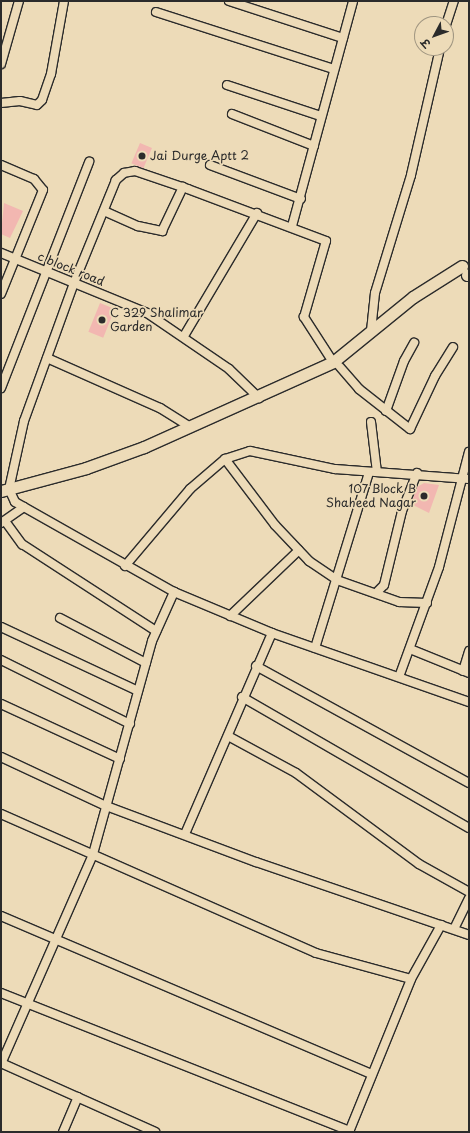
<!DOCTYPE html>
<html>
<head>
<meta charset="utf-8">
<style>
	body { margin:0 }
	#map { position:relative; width:470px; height:1133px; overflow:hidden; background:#eddbb8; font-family:"Playpen Sans","Playpen Sans Deva",sans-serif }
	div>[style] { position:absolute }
	.building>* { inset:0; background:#f2b7b1; transform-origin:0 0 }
	.roads { filter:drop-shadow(1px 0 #2b2b2b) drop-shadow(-1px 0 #2b2b2b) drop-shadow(0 1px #2b2b2b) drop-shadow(0 -1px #2b2b2b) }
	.street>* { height:8px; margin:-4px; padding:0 4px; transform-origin:4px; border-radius:4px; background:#eddbb8 }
	.secondary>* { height:11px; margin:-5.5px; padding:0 5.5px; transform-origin:5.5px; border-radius:5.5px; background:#eddbb8 }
	.dots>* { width:11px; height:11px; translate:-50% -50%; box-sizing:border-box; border:2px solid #eddbb8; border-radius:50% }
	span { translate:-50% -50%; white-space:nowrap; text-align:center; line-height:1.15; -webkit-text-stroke:3.5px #eddbb8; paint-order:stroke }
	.poi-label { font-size:12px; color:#2b2b2b }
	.left { translate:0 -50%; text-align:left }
	.right { translate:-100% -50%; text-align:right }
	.street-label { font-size:12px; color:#2b2b2b }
	.frame { position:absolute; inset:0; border:2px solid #2b2b2b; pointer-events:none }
	.north { position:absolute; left:414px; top:16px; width:40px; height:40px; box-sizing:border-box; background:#eddbb8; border:1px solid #9f9580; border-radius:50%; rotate:229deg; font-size:11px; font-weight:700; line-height:16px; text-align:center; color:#2b2b2b }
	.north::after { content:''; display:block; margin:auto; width:14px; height:18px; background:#2b2b2b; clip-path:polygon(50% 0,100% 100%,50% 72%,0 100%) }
</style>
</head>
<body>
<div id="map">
	<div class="building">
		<div style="left:140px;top:143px;width:13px;height:22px;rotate:23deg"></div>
		<div style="clip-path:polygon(4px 203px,23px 211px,10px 238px,1px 234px)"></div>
		<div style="left:100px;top:303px;width:16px;height:31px;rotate:22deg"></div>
		<div style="clip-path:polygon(424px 483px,439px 485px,429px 513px,411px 504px,417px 487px)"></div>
	</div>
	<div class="roads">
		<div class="street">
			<div style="left:229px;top:1px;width:120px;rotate:18deg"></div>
			<div style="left:156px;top:12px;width:187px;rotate:17.8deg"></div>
			<div style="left:446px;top:25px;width:25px;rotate:-72deg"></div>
			<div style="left:1px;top:64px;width:66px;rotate:-74.1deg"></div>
			<div style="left:227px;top:85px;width:99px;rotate:18.3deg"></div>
			<div style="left:1px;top:103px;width:19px;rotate:-6deg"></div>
			<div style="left:20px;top:101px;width:17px;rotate:13deg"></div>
			<div style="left:37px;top:105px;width:7px;rotate:-45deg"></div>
			<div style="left:42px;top:100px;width:28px;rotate:-71deg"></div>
			<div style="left:51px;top:74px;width:74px;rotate:-79.9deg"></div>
			<div style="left:232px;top:114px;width:88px;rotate:21.3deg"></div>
			<div style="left:1px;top:165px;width:36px;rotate:23deg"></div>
			<div style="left:34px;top:179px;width:14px;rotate:51deg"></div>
			<div style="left:43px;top:190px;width:112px;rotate:112deg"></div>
			<div style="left:210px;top:165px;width:97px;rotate:20.5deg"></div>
			<div style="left:104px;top:211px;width:37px;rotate:24deg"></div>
			<div style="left:138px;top:226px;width:25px;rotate:12deg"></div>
			<div style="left:162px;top:231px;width:49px;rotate:-64.5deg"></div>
			<div style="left:292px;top:226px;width:233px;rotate:-74.8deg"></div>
			<div style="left:1px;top:253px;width:158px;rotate:22.3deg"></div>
			<div style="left:147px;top:313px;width:99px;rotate:34.3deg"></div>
			<div style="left:229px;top:369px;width:42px;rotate:44deg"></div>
			<div style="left:371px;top:331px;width:38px;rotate:-84deg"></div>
			<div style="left:375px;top:293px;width:123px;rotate:-73deg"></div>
			<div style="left:411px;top:175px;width:130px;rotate:-77.1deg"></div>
			<div style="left:184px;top:336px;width:143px;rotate:-59.3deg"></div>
			<div style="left:47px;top:358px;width:124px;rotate:23.9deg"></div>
			<div style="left:160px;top:408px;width:36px;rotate:32deg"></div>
			<div style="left:333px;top:362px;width:54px;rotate:-122.8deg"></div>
			<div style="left:304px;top:317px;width:79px;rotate:-73.9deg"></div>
			<div style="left:326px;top:241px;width:147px;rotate:-159.4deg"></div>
			<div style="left:188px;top:189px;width:56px;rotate:-161.2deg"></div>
			<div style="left:135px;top:171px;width:11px;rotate:170deg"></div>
			<div style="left:124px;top:173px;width:11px;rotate:139deg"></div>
			<div style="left:116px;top:180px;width:111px;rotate:112.2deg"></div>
			<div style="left:74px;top:283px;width:147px;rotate:109.9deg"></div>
			<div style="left:24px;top:421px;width:70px;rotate:102.4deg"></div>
			<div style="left:9px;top:489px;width:14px;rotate:65deg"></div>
			<div style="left:15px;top:502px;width:183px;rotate:29.5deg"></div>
			<div style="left:174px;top:592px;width:106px;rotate:22.7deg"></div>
			<div style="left:272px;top:633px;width:209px;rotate:19.3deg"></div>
			<div style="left:340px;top:367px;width:29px;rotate:49deg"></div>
			<div style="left:359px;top:389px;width:65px;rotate:38.1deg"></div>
			<div style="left:410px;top:429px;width:59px;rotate:-64.7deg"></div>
			<div style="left:435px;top:376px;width:34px;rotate:-58deg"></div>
			<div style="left:1px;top:388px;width:243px;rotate:-68.7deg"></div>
			<div style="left:386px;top:411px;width:53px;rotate:-70.2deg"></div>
			<div style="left:404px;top:361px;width:21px;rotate:-61deg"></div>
			<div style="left:371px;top:422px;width:50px;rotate:83.2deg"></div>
			<div style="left:225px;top:459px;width:83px;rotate:52.9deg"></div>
			<div style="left:275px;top:525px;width:50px;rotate:46.6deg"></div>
			<div style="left:309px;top:561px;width:34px;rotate:34deg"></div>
			<div style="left:337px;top:580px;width:66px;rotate:19.5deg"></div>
			<div style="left:399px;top:602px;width:28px;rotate:2deg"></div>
			<div style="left:5px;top:521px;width:29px;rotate:54deg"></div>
			<div style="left:22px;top:544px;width:160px;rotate:33deg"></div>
			<div style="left:1px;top:523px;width:28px;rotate:-35deg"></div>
			<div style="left:125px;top:566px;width:101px;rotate:-49.8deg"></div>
			<div style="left:190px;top:489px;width:46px;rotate:-40.6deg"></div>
			<div style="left:225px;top:459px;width:26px;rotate:-18deg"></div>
			<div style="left:250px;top:451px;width:87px;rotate:12deg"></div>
			<div style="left:335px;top:469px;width:134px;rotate:4.3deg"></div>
			<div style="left:378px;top:591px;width:8px;rotate:-45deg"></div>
			<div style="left:384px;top:585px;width:76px;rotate:-76.3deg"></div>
			<div style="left:402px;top:511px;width:41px;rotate:-68.5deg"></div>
			<div style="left:230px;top:616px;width:95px;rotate:-43.7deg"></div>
			<div style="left:60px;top:618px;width:97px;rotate:27.6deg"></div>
			<div style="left:1px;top:627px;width:151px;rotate:25deg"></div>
			<div style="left:315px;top:648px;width:184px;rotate:-72.9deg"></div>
			<div style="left:410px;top:649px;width:64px;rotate:22.1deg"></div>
			<div style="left:1px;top:660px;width:144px;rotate:26.4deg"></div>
			<div style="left:256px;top:666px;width:243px;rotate:28.8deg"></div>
			<div style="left:463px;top:671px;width:21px;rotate:-73deg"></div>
			<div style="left:399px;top:677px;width:117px;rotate:-70deg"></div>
			<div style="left:439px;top:567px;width:119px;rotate:-75.4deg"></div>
			<div style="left:242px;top:697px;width:262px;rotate:30deg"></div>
			<div style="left:1px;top:704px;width:131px;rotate:24.8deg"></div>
			<div style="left:228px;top:736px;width:77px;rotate:28.6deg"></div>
			<div style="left:296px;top:773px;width:153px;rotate:36.5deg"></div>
			<div style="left:419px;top:864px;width:57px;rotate:29.2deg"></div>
			<div style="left:1px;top:757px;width:116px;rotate:25deg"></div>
			<div style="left:106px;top:806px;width:160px;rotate:20.5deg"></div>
			<div style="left:256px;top:862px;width:225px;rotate:18.9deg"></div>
			<div style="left:1px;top:814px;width:344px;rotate:23.8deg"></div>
			<div style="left:316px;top:953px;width:98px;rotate:15.3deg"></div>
			<div style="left:185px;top:834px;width:219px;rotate:-66.6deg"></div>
			<div style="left:1px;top:916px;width:402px;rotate:23.1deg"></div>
			<div style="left:454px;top:929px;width:34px;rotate:-64deg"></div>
			<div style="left:1px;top:993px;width:375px;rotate:21.6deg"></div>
			<div style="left:1px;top:1063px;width:169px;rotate:24.1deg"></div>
			<div style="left:1px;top:1064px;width:229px;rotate:-66.3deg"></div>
			<div style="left:93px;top:854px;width:221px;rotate:-74.5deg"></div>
			<div style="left:152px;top:641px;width:54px;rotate:-65.8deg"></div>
			<div style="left:63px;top:1132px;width:38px;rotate:-67deg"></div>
			<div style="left:349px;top:1132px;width:165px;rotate:-67.9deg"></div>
			<div style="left:411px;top:979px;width:62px;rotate:-60.9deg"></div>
		</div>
		<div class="secondary">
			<div style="left:467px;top:275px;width:2px;rotate:-27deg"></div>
			<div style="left:1px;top:491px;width:88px;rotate:-15.1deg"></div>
			<div style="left:86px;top:468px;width:62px;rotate:-19.9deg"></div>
			<div style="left:144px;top:447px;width:207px;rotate:-24.2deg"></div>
			<div style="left:333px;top:362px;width:103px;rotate:-39.1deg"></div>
			<div style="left:413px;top:297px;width:58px;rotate:-32.3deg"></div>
		</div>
	</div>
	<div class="dots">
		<div style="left:142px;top:156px;background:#2b2b2b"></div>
		<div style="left:102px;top:320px;background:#2b2b2b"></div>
		<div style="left:424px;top:496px;background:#2b2b2b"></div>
	</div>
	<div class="poi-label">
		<span class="left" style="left:150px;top:156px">Jai Durge Aptt 2</span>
		<span class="left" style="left:110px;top:320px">C 329 Shalimar<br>Garden</span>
		<span class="right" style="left:416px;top:496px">107 Block B<br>Shaheed Nagar</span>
	</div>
	<div class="street-label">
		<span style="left:71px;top:269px;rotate:22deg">c block road</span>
	</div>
	<div class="frame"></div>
	<div class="north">उ</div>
</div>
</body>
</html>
